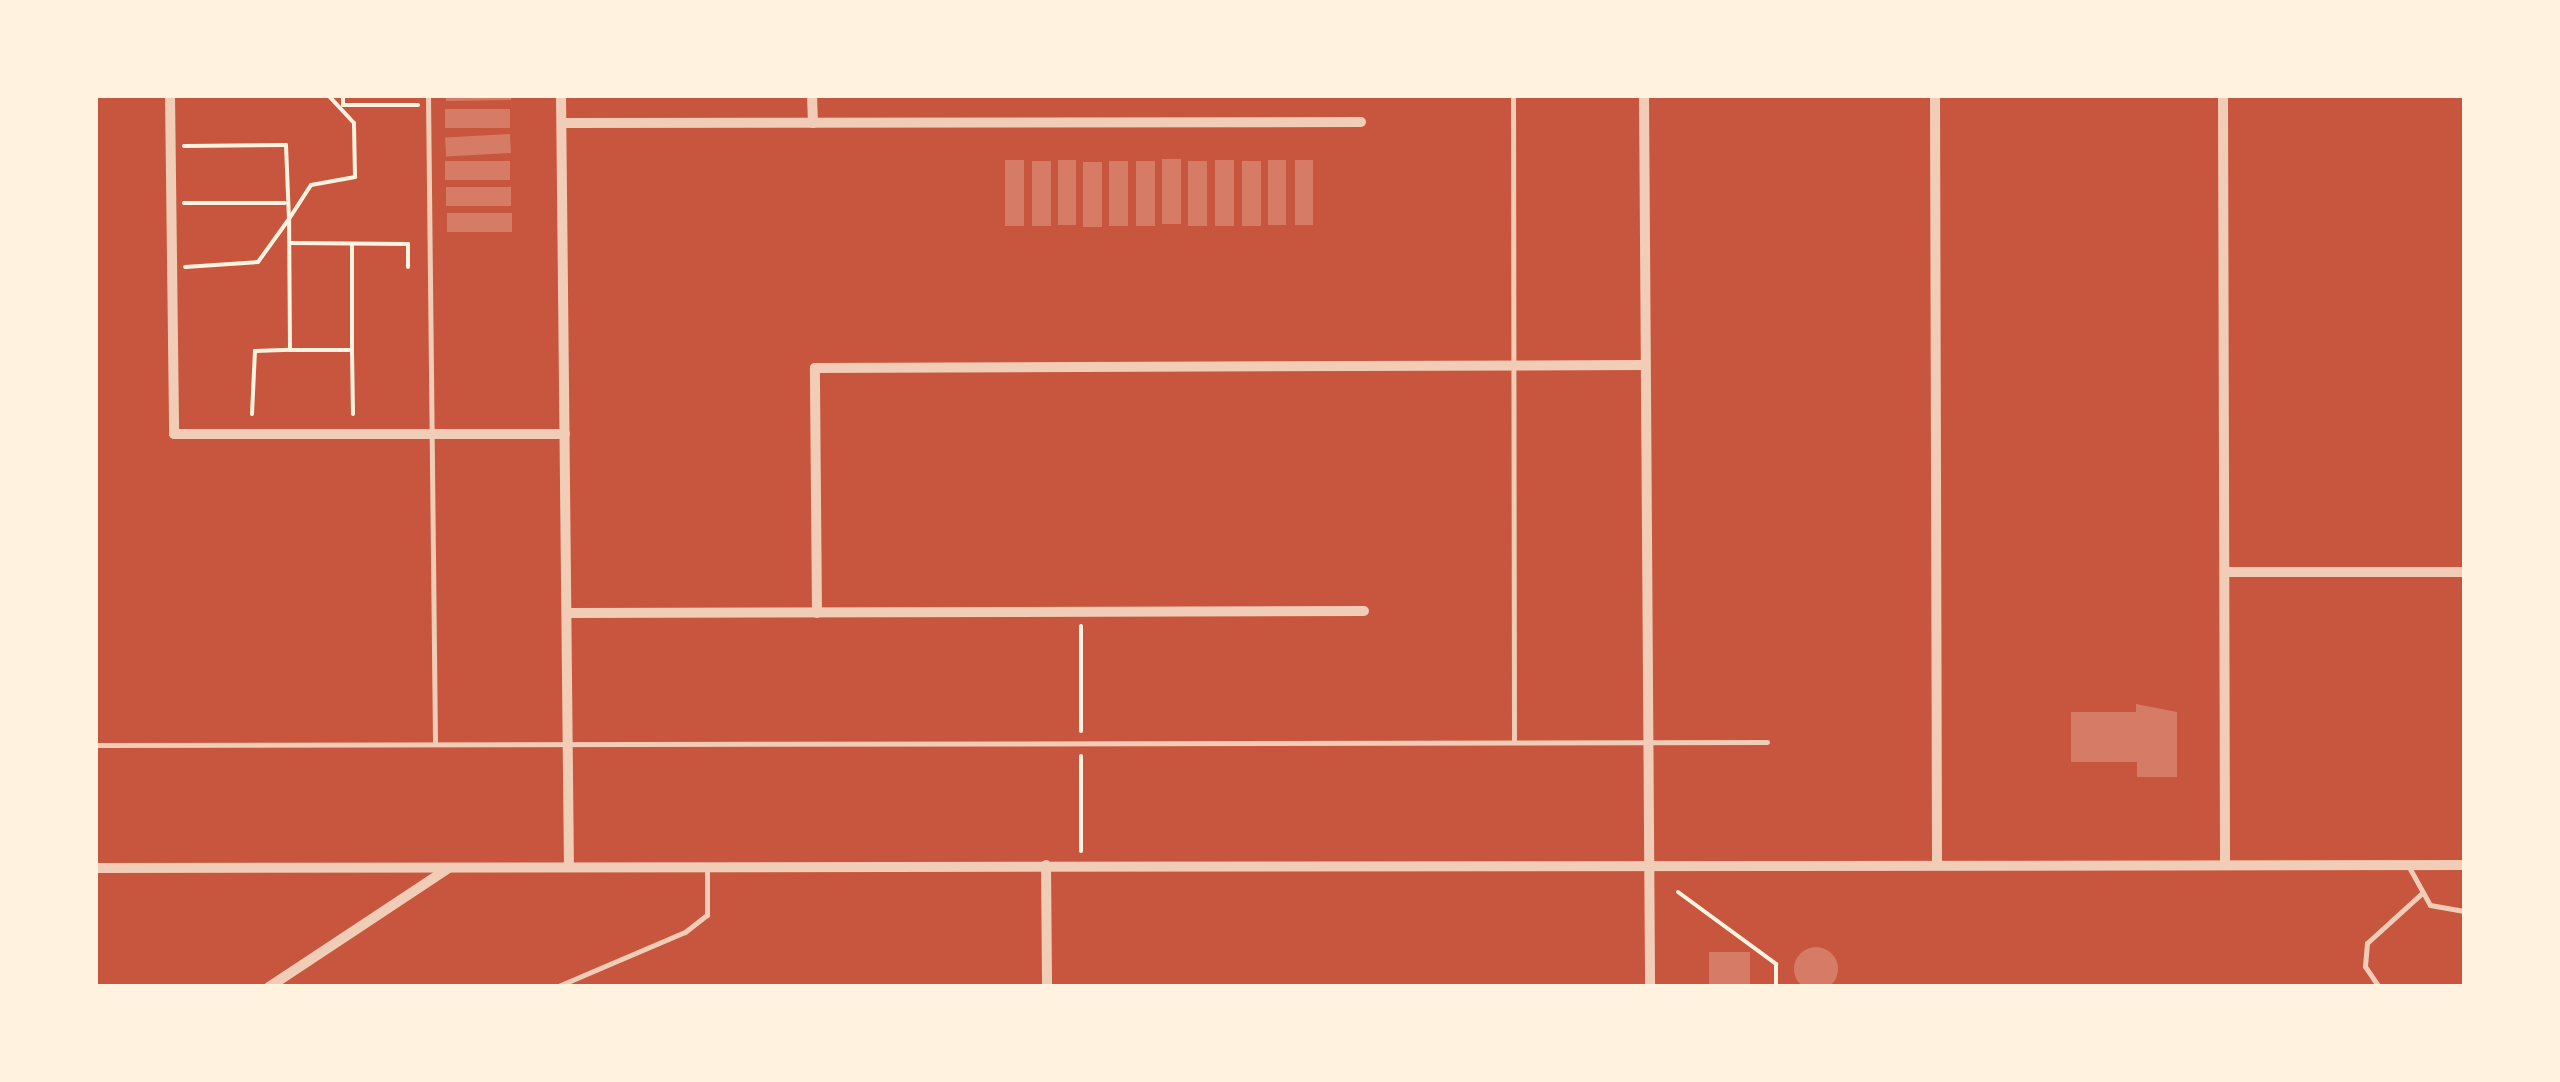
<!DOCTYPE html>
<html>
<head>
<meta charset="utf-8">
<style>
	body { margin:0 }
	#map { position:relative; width:2560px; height:1082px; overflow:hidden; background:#c8553d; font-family:"Fira Sans",sans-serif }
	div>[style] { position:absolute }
	.building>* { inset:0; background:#d67c66; transform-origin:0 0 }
	.round { border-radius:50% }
	.path>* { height:4px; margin:-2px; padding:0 2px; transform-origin:2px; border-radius:2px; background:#fff3e0 }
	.service>* { height:5px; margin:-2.5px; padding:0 2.5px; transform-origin:2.5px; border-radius:2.5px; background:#f1ccb7 }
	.minor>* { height:10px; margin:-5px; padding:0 5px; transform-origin:5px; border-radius:5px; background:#f1ccb7 }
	span { translate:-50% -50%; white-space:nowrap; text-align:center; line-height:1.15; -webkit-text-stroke:9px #fff3e0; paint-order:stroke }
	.frame { position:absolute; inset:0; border:98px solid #fff3e0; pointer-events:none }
</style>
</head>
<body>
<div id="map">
	<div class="building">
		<div style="clip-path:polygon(446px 95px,511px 95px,511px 100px,446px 101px)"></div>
		<div style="left:445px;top:109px;width:65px;height:19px"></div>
		<div style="left:510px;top:134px;width:19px;height:65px;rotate:87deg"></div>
		<div style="left:1162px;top:159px;width:19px;height:65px"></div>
		<div style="left:1005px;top:160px;width:19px;height:66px"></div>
		<div style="left:1058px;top:160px;width:18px;height:65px"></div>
		<div style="left:1215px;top:160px;width:19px;height:66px"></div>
		<div style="left:1268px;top:160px;width:18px;height:65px"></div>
		<div style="left:1295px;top:160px;width:18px;height:65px"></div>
		<div style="left:445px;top:161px;width:65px;height:19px"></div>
		<div style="left:1032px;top:161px;width:19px;height:65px"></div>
		<div style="left:1109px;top:161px;width:19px;height:65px"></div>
		<div style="left:1136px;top:161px;width:19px;height:65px"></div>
		<div style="left:1188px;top:161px;width:19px;height:65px"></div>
		<div style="left:1242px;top:161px;width:19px;height:65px"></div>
		<div style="left:1083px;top:162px;width:19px;height:65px"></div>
		<div style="left:446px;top:187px;width:65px;height:19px"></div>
		<div style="left:512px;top:213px;width:19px;height:65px;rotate:90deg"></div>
		<div style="clip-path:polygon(2136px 704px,2177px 712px,2177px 777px,2137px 777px,2137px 762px,2071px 762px,2071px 712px,2136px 712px)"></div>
		<div class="round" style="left:1794px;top:947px;width:44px;height:44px"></div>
		<div style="left:1709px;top:952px;width:41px;height:35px"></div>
	</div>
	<div class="path">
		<div style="left:343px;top:95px;width:10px;rotate:90deg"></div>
		<div style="left:343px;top:105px;width:75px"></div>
		<div style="left:184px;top:146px;width:102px;rotate:-0.6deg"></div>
		<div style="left:286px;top:145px;width:74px;rotate:87.7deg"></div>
		<div style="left:289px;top:219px;width:53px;rotate:125.8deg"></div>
		<div style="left:258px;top:262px;width:73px;rotate:176.1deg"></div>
		<div style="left:184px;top:203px;width:101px"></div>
		<div style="left:290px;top:243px;width:118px;rotate:0.5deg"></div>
		<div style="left:408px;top:244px;width:23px;rotate:90deg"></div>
		<div style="left:352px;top:245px;width:105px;rotate:90deg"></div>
		<div style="left:290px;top:350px;width:62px"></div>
		<div style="left:352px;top:350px;width:64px;rotate:89.1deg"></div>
		<div style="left:252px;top:414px;width:63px;rotate:-87.3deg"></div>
		<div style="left:255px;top:351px;width:35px;rotate:-2deg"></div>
		<div style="left:290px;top:350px;width:131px;rotate:-90.4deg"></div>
		<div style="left:289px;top:219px;width:40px;rotate:-57.1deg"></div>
		<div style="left:311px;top:185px;width:45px;rotate:-10.3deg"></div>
		<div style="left:355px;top:177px;width:54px;rotate:-91.1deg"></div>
		<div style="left:354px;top:123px;width:38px;rotate:-133deg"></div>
		<div style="left:1081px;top:626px;width:105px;rotate:90deg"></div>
		<div style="left:1081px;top:851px;width:95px;rotate:-90deg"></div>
		<div style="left:1678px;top:892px;width:122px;rotate:36.3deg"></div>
		<div style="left:1776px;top:964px;width:23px;rotate:90deg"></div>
	</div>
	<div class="service">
		<div style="left:428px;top:95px;width:648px;rotate:89.38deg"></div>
		<div style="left:1513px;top:95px;width:647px;rotate:89.91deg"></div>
		<div style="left:95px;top:745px;width:1672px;rotate:-0.1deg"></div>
		<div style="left:2409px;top:867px;width:43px;rotate:61.1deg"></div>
		<div style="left:2430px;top:905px;width:36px;rotate:10deg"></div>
		<div style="left:556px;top:987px;width:140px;rotate:-23.1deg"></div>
		<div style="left:685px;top:932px;width:28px;rotate:-38deg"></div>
		<div style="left:707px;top:915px;width:45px;rotate:-90deg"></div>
		<div style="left:2379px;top:987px;width:25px;rotate:-124deg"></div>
		<div style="left:2365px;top:966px;width:23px;rotate:-85deg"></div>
		<div style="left:2367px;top:943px;width:73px;rotate:-42.2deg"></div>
	</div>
	<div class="minor">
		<div style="left:170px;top:95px;width:339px;rotate:89.3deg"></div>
		<div style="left:174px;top:434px;width:391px"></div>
		<div style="left:561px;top:95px;width:772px;rotate:89.41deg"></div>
		<div style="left:812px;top:95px;width:28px;rotate:88deg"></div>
		<div style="left:1644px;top:95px;width:892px;rotate:89.61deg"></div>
		<div style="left:1935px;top:95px;width:770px;rotate:89.85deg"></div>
		<div style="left:2223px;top:95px;width:769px;rotate:89.85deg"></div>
		<div style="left:562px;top:123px;width:799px;rotate:-0.07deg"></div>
		<div style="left:2225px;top:572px;width:240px"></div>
		<div style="left:568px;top:613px;width:796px;rotate:-0.14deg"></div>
		<div style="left:817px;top:613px;width:245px;rotate:-90.5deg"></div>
		<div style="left:815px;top:368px;width:830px;rotate:-0.21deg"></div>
		<div style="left:1046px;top:865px;width:122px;rotate:89.5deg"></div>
		<div style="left:95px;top:868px;width:2370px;rotate:-0.07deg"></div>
		<div style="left:269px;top:987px;width:214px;rotate:-33.5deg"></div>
	</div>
	<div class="frame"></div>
</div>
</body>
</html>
